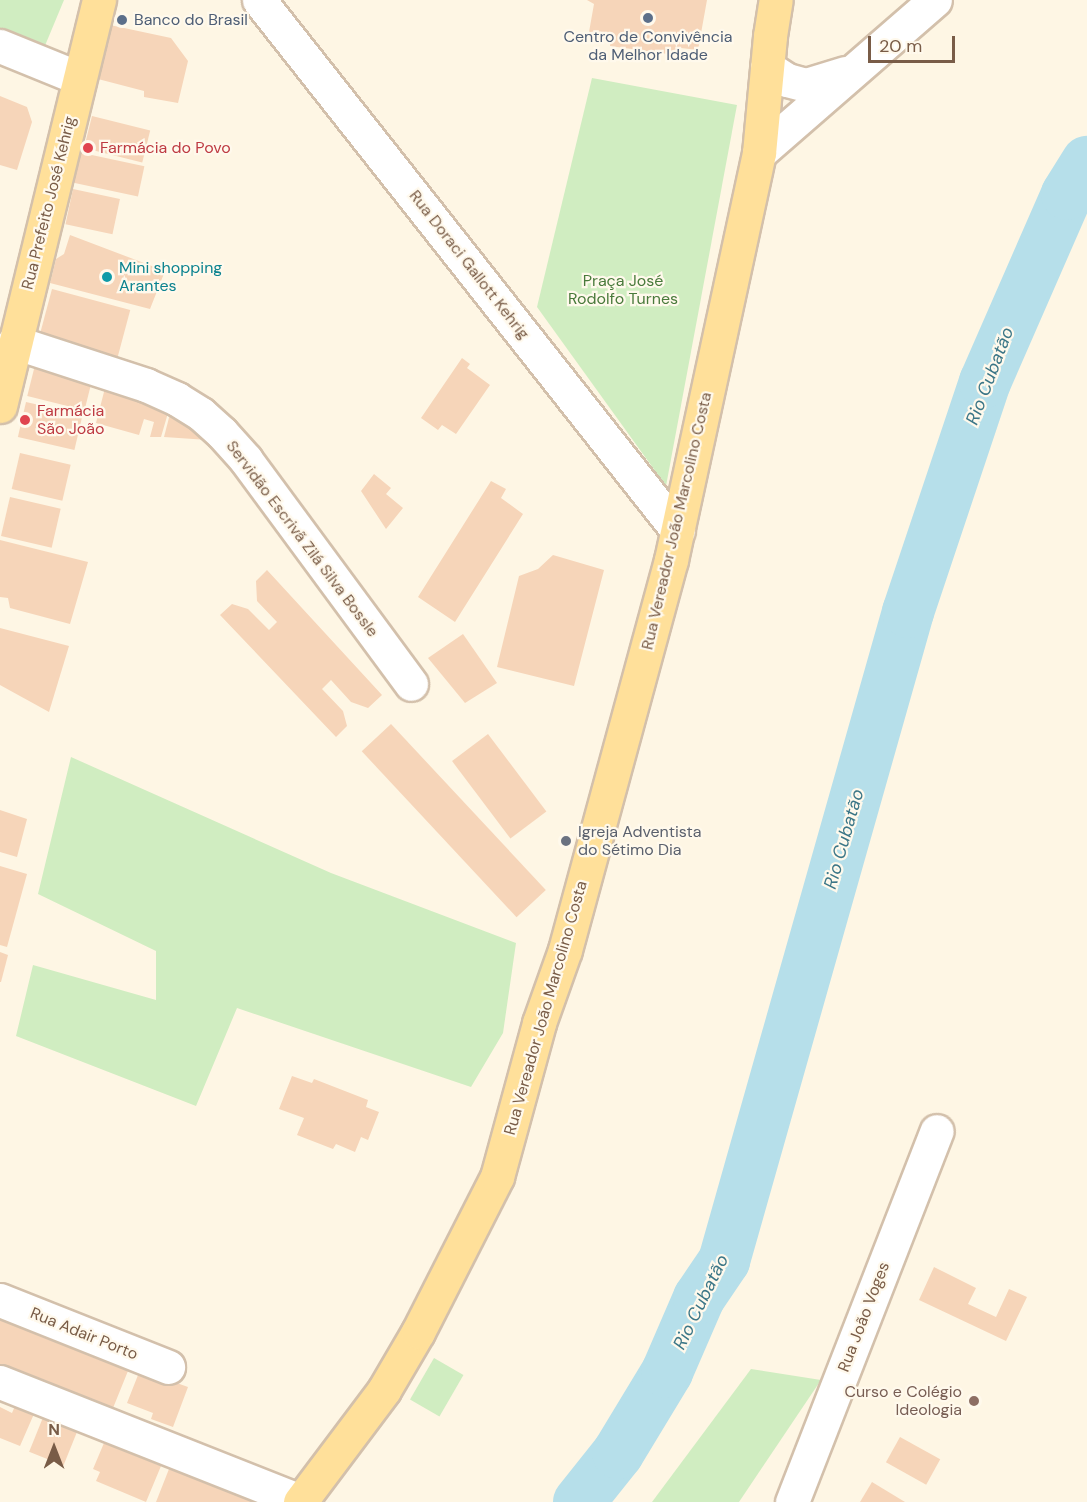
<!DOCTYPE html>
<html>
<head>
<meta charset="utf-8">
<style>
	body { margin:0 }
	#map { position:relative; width:1087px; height:1502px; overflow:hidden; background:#fef6e4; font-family:"DM Sans",sans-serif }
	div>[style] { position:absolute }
	.green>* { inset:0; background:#d0edc1; transform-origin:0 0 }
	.river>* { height:52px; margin:-26px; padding:0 26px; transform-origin:26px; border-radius:26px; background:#b6dfea }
	.building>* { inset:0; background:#f6d5b9; transform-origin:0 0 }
	.roads { filter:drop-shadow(2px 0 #d3c0ab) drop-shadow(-2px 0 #d3c0ab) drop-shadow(0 2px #d3c0ab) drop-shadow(0 -2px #d3c0ab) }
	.minor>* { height:33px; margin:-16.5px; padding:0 16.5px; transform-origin:16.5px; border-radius:16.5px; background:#fff }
	.major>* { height:33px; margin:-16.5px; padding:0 16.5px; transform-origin:16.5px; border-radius:16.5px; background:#ffe09a }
	.dots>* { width:16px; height:16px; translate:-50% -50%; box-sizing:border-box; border:3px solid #fff9ec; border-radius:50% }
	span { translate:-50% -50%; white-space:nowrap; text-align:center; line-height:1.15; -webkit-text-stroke:4.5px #fff9ec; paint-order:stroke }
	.service-label { font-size:16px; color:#4e5e75 }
	.left { translate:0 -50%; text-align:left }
	.health-label { font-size:16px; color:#be3a42 }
	.street-label { font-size:16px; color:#795c47 }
	.culture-label { font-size:16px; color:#0d838f }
	.park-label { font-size:16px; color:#497a3b }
	.worship-label { font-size:16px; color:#5b616d }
	.education-label { font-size:16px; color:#785e54 }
	.right { translate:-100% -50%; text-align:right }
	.water-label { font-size:18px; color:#3b7687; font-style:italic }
	.north { position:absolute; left:24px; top:1418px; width:60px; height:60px; -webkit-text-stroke:4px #fff9ec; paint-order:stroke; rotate:0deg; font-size:16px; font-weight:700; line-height:24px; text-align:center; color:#795c47 }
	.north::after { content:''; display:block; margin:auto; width:21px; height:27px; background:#795c47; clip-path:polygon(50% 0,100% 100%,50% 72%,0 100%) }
	.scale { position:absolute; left:868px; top:36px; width:87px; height:27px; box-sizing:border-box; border:3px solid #795c47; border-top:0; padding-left:8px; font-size:18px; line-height:21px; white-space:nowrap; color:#795c47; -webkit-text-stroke:4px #fff9ec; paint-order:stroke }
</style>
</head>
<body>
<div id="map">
	<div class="green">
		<div style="clip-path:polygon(0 0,64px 0,44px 48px,0 32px)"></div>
		<div style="clip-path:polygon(592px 78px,737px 105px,666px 486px,537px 307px)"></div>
		<div style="clip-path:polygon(71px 757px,331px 873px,516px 943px,503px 1033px,471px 1087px,237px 1008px,196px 1106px,16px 1036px,33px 965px,156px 1000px,156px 951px,38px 894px)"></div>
		<div style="left:434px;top:1358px;width:34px;height:48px;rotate:30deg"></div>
		<div style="clip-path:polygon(751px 1369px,821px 1380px,739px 1502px,652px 1502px)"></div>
	</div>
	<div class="river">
		<div style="left:579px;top:1502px;width:63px;rotate:-51.5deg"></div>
		<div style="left:618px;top:1453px;width:95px;rotate:-58.8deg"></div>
		<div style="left:667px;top:1372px;width:81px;rotate:-66.6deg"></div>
		<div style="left:699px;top:1298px;width:45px;rotate:-56deg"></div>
		<div style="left:724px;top:1261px;width:675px;rotate:-74.17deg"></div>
		<div style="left:908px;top:612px;width:243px;rotate:-71.5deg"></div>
		<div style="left:985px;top:382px;width:205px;rotate:-66.4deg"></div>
		<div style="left:1067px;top:194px;width:38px;rotate:-58deg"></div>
	</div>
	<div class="building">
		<div style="clip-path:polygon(587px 0,707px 0,698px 50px,681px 48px,675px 55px,610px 46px,611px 35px,589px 32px,594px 4px)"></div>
		<div style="clip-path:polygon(110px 25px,171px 38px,188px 61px,178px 103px,144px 97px,144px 91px,98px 79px)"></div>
		<div style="clip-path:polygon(0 96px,27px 107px,32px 122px,17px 170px,0 165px)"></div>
		<div style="left:92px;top:116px;width:60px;height:33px;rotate:14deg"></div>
		<div style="left:73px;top:151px;width:73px;height:31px;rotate:12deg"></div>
		<div style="left:73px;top:189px;width:48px;height:36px;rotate:12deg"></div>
		<div style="clip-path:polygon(70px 235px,165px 271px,150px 309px,50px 283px,56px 259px,64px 254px)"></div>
		<div style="left:52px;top:289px;width:81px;height:53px;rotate:15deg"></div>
		<div style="clip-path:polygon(462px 358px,470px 364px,467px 368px,490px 385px,456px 434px,442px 425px,438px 430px,421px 418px)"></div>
		<div style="left:35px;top:365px;width:59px;height:32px;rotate:14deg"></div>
		<div style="clip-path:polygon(105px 388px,170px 406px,161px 437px,150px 437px,154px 422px,144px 419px,139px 435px,96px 423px)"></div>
		<div style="left:26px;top:402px;width:58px;height:36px;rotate:13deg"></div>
		<div style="clip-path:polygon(172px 406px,208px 440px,164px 437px)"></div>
		<div style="left:20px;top:453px;width:52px;height:37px;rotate:13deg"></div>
		<div style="clip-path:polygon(374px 474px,391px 488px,386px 494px,403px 508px,386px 529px,361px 491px)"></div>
		<div style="clip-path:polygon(491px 481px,506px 489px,501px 498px,523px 514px,455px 622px,418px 597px)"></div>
		<div style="left:10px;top:497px;width:52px;height:40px;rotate:13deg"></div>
		<div style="clip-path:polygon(0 540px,88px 562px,70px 624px,10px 608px,8px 598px,0 597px)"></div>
		<div style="clip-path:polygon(553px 555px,604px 570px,574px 686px,497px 667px,519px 576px,538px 569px)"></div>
		<div style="clip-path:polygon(267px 570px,382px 695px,368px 708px,351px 702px,331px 680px,322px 689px,343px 711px,347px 726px,336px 737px,220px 615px,232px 604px,248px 609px,269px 630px,277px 622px,257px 601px,256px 581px)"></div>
		<div style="clip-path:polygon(0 628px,69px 646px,49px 712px,0 685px)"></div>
		<div style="clip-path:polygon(463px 634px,497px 683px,465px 703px,428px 658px)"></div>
		<div style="left:391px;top:724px;width:227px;height:40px;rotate:47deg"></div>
		<div style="left:488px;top:734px;width:97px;height:45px;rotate:53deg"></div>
		<div style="clip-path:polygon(0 810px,27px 819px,17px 857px,0 852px)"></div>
		<div style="clip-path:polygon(0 866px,27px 874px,7px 947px,0 945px)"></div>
		<div style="clip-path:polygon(0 952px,8px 955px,1px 982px,0 982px)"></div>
		<div style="clip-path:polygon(292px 1076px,312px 1083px,314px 1079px,368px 1100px,366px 1107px,379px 1112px,368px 1140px,361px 1137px,355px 1152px,336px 1144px,333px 1149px,297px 1135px,304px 1118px,279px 1109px)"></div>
		<div style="clip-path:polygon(934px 1267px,976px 1288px,968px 1304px,996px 1317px,1009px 1289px,1027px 1297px,1006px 1341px,919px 1300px)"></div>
		<div style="clip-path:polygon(0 1319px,14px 1325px,16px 1320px,98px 1351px,95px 1358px,104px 1361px,106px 1357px,130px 1366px,111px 1413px,85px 1403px,87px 1398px,79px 1394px,76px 1403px,0 1375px)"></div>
		<div style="clip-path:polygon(140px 1370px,188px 1387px,173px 1427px,151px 1419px,153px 1413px,127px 1403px)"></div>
		<div style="clip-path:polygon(18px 1399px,37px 1407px,20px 1446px,0 1438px,0 1407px,12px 1413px)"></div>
		<div style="left:46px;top:1410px;width:37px;height:45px;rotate:22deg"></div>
		<div style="left:900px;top:1437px;width:46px;height:29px;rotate:29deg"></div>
		<div style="clip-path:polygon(104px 1443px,161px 1466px,146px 1502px,96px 1481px,100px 1472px,93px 1469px)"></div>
		<div style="clip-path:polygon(169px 1469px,254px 1502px,156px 1502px)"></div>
		<div style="clip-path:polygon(872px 1482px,905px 1502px,860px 1502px)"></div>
	</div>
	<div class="roads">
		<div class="minor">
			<div style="left:259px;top:0;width:676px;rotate:51.72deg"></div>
			<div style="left:0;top:46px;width:85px;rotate:22.1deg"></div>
			<div style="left:767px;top:67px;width:24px;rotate:33deg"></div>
			<div style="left:787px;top:80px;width:20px;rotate:15deg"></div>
			<div style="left:806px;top:85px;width:41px;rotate:-17.1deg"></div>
			<div style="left:759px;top:153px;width:233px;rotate:-41deg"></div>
			<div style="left:14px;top:342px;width:139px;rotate:18deg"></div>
			<div style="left:146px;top:385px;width:34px;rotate:24deg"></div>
			<div style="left:177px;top:399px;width:28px;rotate:32deg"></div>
			<div style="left:201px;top:414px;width:28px;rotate:42deg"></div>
			<div style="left:222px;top:433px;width:36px;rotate:48deg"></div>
			<div style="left:246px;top:460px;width:278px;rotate:53.6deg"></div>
			<div style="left:0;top:1300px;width:181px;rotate:21.7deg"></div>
			<div style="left:0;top:1382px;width:324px;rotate:21.6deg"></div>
			<div style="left:792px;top:1502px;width:398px;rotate:-68.7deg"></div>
		</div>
		<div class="major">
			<div style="left:0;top:406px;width:418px;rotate:-76.3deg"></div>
			<div style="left:300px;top:1502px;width:140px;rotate:-53.1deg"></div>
			<div style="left:384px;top:1390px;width:67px;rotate:-59.6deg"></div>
			<div style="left:418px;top:1332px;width:174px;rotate:-63deg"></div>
			<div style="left:497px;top:1177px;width:160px;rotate:-74.7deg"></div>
			<div style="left:539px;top:1023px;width:77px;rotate:-70.4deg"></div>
			<div style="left:565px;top:950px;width:404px;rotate:-74.8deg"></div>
			<div style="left:671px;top:560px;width:416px;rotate:-77.8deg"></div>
			<div style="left:759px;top:153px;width:118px;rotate:-84.6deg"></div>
			<div style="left:770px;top:36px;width:36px;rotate:-81deg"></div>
		</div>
	</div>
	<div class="dots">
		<div style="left:648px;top:18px;background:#5c6f8a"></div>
		<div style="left:122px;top:20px;background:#5c6f8a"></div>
		<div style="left:88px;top:148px;background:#e0444e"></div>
		<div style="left:107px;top:277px;background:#0f9aa8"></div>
		<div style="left:25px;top:420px;background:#e0444e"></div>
		<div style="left:566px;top:841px;background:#6b7280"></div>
		<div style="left:974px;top:1401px;background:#8d6e63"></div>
	</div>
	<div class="service-label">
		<span class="left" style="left:134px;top:20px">Banco do Brasil</span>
		<span style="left:648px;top:46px">Centro de Convivência<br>da Melhor Idade</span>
	</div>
	<div class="health-label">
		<span class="left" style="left:100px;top:148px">Farmácia do Povo</span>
		<span class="left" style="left:37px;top:420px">Farmácia<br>São João</span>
	</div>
	<div class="street-label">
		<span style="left:49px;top:203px;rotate:-76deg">Rua Prefeito José Kehrig</span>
		<span style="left:469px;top:265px;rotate:52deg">Rua Doraci Gallott Kehrig</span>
		<span style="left:677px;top:521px;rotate:-77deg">Rua Vereador João Marcolino Costa</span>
		<span style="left:302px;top:539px;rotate:53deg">Servidão Escrivã Zilá Silva Bossle</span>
		<span style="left:546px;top:1008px;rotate:-74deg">Rua Vereador João Marcolino Costa</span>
		<span style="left:864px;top:1317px;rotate:-69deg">Rua João Voges</span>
		<span style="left:84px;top:1334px;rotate:22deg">Rua Adair Porto</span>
	</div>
	<div class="culture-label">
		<span class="left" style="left:119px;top:277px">Mini shopping<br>Arantes</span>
	</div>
	<div class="park-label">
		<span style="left:623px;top:290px">Praça José<br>Rodolfo Turnes</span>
	</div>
	<div class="worship-label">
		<span class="left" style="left:578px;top:841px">Igreja Adventista<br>do Sétimo Dia</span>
	</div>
	<div class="education-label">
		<span class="right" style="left:962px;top:1401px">Curso e Colégio<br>Ideologia</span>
	</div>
	<div class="water-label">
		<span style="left:990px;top:376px;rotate:-69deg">Rio Cubatão</span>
		<span style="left:844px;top:839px;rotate:-74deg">Rio Cubatão</span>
		<span style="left:701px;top:1302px;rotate:-64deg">Rio Cubatão</span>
	</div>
	<div class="north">N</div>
	<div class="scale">20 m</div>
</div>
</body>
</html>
